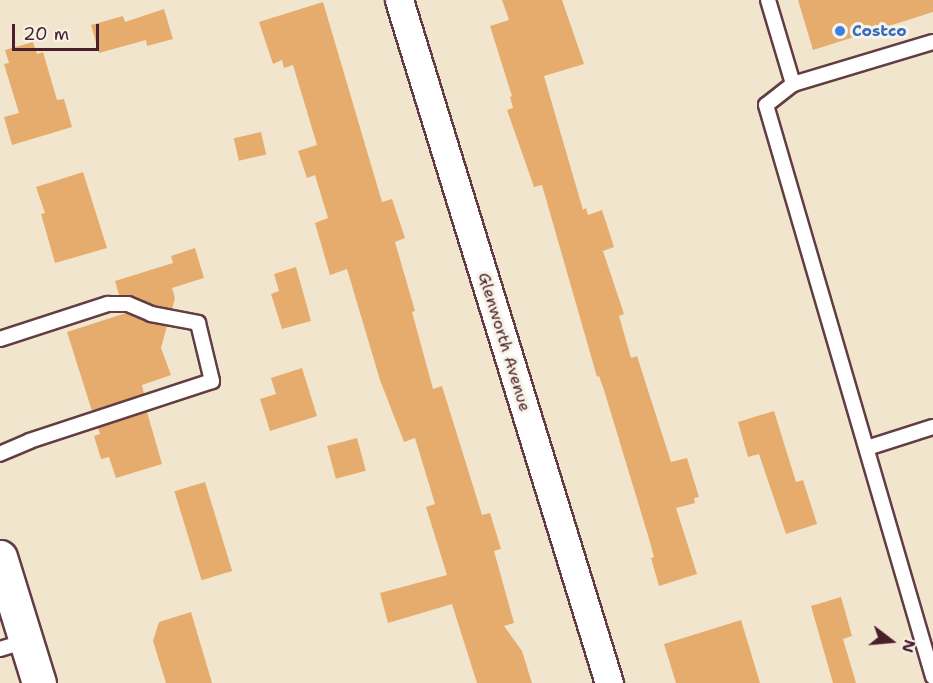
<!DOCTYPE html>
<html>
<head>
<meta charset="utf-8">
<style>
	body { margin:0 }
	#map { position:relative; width:933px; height:683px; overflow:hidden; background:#f1e6cd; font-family:"Shantell Sans",sans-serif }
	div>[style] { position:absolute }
	.building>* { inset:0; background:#e5ac6e; transform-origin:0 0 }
	.roads { filter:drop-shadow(2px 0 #633d43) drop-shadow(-2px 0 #633d43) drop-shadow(0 2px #633d43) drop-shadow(0 -2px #633d43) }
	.service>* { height:14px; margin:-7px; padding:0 7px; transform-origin:7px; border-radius:7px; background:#fff }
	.minor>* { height:27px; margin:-13.5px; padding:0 13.5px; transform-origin:13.5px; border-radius:13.5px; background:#fff }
	.tertiary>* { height:33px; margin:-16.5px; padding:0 16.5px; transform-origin:16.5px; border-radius:16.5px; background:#fff }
	.dots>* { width:16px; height:16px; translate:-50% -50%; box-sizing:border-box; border:3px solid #f7f3e8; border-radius:50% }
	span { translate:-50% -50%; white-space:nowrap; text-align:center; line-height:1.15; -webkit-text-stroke:6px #f7f3e8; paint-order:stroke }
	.shop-label { font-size:16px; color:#366cbe; font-weight:700 }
	.left { translate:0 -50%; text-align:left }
	.street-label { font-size:16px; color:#4a1f2b }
	.north { position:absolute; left:861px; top:611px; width:60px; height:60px; -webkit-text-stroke:4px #f7f3e8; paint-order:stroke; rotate:106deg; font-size:16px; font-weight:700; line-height:24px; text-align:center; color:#4a1f2b }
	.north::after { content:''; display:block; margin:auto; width:21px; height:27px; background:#4a1f2b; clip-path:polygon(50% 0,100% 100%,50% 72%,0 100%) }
	.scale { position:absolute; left:12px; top:24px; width:87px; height:27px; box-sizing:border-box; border:3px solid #4a1f2b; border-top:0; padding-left:8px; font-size:18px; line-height:21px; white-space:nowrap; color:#4a1f2b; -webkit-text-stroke:4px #f7f3e8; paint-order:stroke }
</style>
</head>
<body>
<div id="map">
	<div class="building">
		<div style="clip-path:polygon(502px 0,562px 0,584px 64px,544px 76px,583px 210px,586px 208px,588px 215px,602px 210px,614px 247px,603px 251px,624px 314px,619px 316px,631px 358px,637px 356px,671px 462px,687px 458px,699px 497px,694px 498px,695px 503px,676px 508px,697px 574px,659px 586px,651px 558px,654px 557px,650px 542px,604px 390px,599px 376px,597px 377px,542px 185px,534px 187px,507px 110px,513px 108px,510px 97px,512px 96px,490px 26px,509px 20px)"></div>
		<div style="clip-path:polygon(798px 0,933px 0,933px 12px,813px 50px)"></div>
		<div style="clip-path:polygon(323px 2px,382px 202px,392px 199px,405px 238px,395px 242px,415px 311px,412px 312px,433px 389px,442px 386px,482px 515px,490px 513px,501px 549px,494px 551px,514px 623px,504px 626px,522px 651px,532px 683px,477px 683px,452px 604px,388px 623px,380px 593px,447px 575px,426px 507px,435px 504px,415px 438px,404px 442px,380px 380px,347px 269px,330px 275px,315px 223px,328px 218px,315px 175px,307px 178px,298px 151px,317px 145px,293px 65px,284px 68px,282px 60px,273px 64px,259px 22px)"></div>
		<div style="clip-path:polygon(164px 9px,173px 39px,147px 46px,146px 40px,99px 53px,91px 25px,123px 16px,125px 22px)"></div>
		<div style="clip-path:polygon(33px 42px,37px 54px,43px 52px,57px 100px,64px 99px,72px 127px,12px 145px,4px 117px,19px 113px,4px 64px,9px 63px,5px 50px)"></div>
		<div style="left:261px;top:132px;width:23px;height:28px;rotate:77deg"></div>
		<div style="clip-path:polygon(83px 172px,107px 248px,55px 263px,41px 214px,45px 213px,36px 187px)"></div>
		<div style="clip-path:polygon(195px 248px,204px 278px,172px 288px,175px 298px,172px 309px,154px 305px,131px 296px,119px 295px,115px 281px,173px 263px,171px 256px)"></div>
		<div style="clip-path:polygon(296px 267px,311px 321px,282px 329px,271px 294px,279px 291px,274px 274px)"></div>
		<div style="clip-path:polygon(126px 313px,147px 322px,167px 326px,161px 348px,171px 375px,142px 385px,144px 394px,92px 411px,67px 332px)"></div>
		<div style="clip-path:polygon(302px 368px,317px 416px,270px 431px,260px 399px,276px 394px,271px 378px)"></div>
		<div style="clip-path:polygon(774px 411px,796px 482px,803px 480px,817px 524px,786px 534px,759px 454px,748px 457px,738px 422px)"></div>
		<div style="clip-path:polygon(147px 412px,162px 464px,116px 478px,109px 457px,101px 459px,94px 436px,100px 434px,98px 428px)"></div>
		<div style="left:357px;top:438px;width:34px;height:31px;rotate:75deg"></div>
		<div style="left:205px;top:482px;width:93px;height:32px;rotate:73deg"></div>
		<div style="clip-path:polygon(841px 597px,852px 636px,843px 639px,856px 683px,833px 683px,811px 606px)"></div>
		<div style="clip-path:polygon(191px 612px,212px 683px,166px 683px,153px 641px,159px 622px)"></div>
		<div style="clip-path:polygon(741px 620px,760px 683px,676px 683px,664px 644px)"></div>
	</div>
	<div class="roads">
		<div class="service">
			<div style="left:768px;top:0;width:88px;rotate:73.4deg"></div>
			<div style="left:793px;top:84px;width:146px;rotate:-16.7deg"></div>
			<div style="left:793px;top:84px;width:34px;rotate:142deg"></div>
			<div style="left:766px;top:105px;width:596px;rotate:73.72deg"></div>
			<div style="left:0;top:339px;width:114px;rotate:-18deg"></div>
			<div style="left:108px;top:304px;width:20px"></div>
			<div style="left:128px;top:304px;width:25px;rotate:23deg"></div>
			<div style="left:151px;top:314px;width:48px;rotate:10.8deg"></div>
			<div style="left:198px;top:323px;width:60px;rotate:76.4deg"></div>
			<div style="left:212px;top:381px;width:192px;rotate:161.8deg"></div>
			<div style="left:30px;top:441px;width:33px;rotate:157deg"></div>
			<div style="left:867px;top:448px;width:69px;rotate:-17.7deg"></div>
			<div style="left:0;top:649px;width:27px;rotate:-17deg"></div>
		</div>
		<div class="minor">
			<div style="left:399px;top:0;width:715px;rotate:72.91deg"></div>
		</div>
		<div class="tertiary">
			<div style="left:0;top:557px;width:132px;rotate:72.8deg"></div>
		</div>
	</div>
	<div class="dots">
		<div style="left:840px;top:31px;background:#3f7fe0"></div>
	</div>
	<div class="shop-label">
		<span class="left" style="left:852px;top:31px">Costco</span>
	</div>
	<div class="street-label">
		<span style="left:504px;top:342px;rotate:73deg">Glenworth Avenue</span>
	</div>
	<div class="north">N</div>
	<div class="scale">20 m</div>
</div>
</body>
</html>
